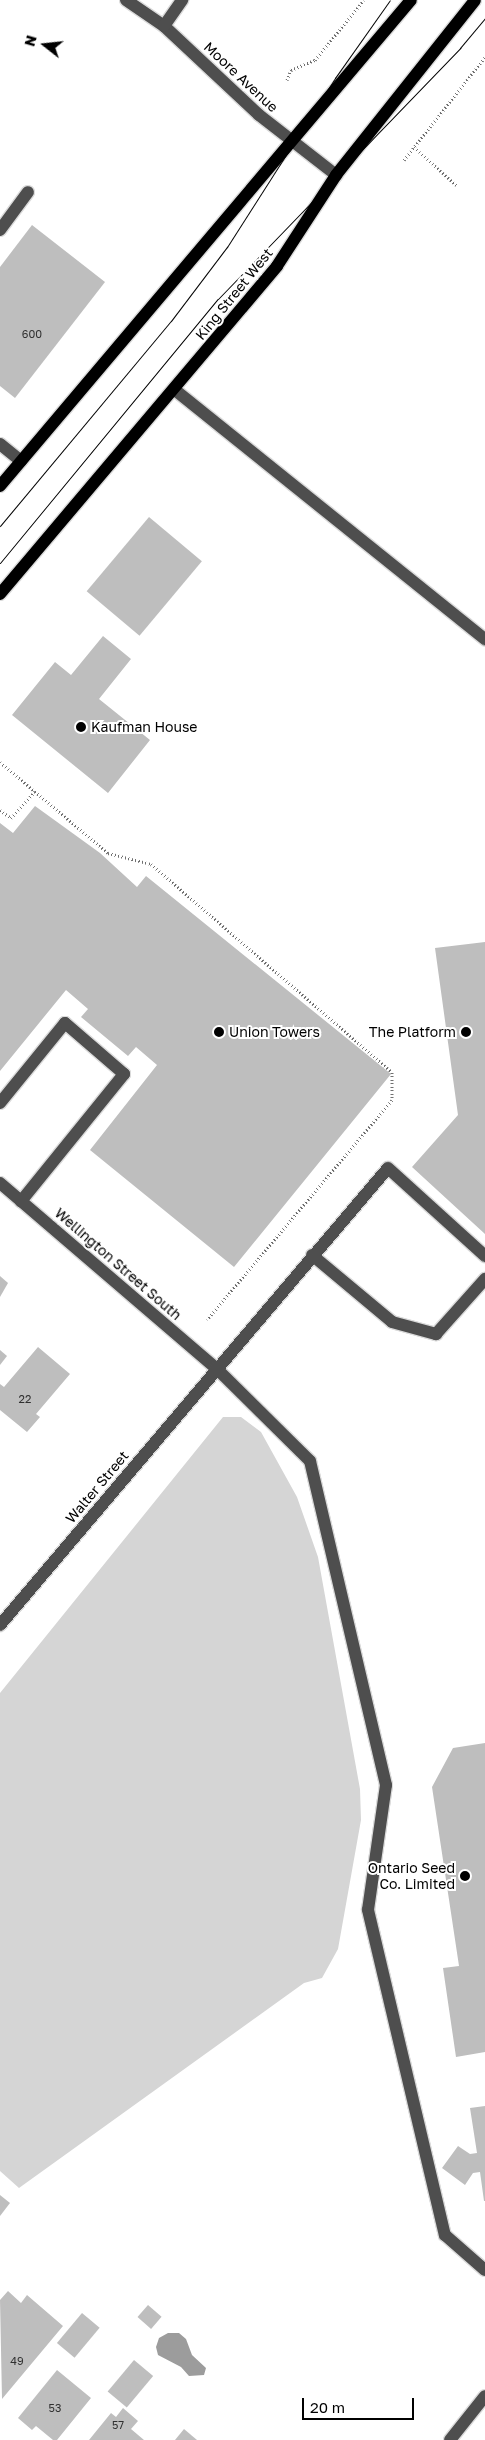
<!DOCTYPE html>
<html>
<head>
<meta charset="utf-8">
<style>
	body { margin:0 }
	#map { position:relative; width:485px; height:2440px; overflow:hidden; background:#fff; font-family:"Golos Text",sans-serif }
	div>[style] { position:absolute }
	.green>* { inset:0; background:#d5d5d5 }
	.water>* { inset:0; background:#9c9c9c }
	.building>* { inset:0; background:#bebebe; transform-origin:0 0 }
	.path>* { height:3px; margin-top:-1.5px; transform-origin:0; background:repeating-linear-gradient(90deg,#707070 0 1px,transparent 0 3.5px) }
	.roads { filter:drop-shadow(1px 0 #dbdbdb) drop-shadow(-1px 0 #dbdbdb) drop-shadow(0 1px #dbdbdb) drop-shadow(0 -1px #dbdbdb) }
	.minor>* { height:12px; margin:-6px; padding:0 6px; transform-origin:6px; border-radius:6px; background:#4e4e4e }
	.major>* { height:12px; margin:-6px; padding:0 6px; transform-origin:6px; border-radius:6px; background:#000 }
	.tram>* { height:1px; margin:-0.5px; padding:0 0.5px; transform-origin:0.5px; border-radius:0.5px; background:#000 }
	.dots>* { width:14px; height:14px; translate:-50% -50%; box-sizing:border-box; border:2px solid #fff; border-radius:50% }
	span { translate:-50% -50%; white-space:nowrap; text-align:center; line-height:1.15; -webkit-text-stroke:4px #fff; paint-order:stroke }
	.number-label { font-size:11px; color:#303030 }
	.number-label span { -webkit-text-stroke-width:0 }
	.street-label { font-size:14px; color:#000 }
	.poi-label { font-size:14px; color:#000 }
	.left { translate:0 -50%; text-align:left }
	.right { translate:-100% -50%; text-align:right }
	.north { position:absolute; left:20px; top:20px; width:50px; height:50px; -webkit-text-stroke:4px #fff; paint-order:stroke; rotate:286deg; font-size:14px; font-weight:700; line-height:20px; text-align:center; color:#000 }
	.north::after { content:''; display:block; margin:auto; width:18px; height:22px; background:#000; clip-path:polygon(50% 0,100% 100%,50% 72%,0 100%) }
	.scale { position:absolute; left:302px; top:2398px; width:112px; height:22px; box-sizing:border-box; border:2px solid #000; border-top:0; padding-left:6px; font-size:15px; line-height:18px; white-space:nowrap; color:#000; -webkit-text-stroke:4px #fff; paint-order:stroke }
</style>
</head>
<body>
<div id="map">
	<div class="green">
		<div style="clip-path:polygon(223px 1417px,241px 1417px,261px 1432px,297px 1497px,318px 1557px,360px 1789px,361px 1820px,338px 1949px,322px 1978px,304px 1983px,19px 2188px,0 2171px,0 1693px)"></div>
	</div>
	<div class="water">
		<div style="clip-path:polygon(168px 2333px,179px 2333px,186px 2339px,192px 2355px,206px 2368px,204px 2375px,189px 2376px,181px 2367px,158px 2355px,156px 2347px,159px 2338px)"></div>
	</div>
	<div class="building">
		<div style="clip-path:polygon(32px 225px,105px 282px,15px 398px,0 386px,0 267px)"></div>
		<div style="left:149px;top:517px;width:69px;height:97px;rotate:40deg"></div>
		<div style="clip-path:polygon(103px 636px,131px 659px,99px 699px,150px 740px,108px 793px,12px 715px,55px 662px,71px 675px)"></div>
		<div style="clip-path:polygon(35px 806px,100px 853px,137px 887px,146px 876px,391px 1074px,234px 1267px,90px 1150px,157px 1065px,136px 1047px,128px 1056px,81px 1017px,88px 1009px,66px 990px,0 1071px,0 823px,13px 833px)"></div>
		<div style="clip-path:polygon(485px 942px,485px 1234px,412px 1167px,458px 1115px,435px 948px)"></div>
		<div style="clip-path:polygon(0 1276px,8px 1283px,0 1297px)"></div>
		<div style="clip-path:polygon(38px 1347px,70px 1374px,36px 1414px,40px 1417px,27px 1432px,0 1410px,0 1384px,4px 1387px)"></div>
		<div style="clip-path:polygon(0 1350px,7px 1356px,0 1365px)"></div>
		<div style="clip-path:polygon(485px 1743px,485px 2052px,456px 2057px,443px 1968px,459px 1966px,432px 1787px,453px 1748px)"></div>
		<div style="clip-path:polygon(485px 2106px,485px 2201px,484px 2201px,480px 2172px,473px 2173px,465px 2185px,442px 2168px,458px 2146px,470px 2154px,477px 2153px,470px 2108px)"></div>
		<div style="clip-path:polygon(0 2195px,10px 2203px,0 2216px)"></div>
		<div style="clip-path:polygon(8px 2291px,21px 2303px,27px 2295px,63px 2326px,2px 2399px,0 2300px)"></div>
		<div style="left:148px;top:2305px;width:18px;height:16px;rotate:41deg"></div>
		<div style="left:82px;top:2313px;width:23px;height:39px;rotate:40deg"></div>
		<div style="left:134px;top:2360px;width:25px;height:41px;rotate:40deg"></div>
		<div style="clip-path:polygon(57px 2370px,91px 2398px,57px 2440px,53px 2440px,36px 2426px,32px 2430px,18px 2418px)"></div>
		<div style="clip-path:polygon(123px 2408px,138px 2421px,131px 2429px,144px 2440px,89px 2440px,111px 2413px,116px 2417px)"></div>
		<div style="clip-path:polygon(184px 2429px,197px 2440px,175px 2440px)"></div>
	</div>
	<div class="path">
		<div style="left:287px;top:80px;width:11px;rotate:-68deg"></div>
		<div style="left:291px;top:70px;width:26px;rotate:-23deg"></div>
		<div style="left:315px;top:60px;width:77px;rotate:-50.8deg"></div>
		<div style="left:414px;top:147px;width:57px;rotate:42.1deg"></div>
		<div style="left:404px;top:160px;width:131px;rotate:-51.8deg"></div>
		<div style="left:0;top:762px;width:141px;rotate:40.1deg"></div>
		<div style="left:108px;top:853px;width:44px;rotate:14.3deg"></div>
		<div style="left:151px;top:864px;width:318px;rotate:40.8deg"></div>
		<div style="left:392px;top:1072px;width:28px;rotate:90deg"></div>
		<div style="left:392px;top:1100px;width:287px;rotate:130.1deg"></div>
		<div style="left:0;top:810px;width:14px;rotate:36deg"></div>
		<div style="left:11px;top:818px;width:36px;rotate:-48deg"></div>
	</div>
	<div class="roads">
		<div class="minor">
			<div style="left:126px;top:0;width:46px;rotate:34.4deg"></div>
			<div style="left:164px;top:26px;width:130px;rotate:43.1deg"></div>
			<div style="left:259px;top:115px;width:98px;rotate:37.9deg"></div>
			<div style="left:164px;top:26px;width:32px;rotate:-55deg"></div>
			<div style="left:0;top:230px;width:47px;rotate:-53.6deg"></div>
			<div style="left:175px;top:390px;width:398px;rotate:38.8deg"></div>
			<div style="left:0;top:444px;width:27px;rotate:39deg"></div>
			<div style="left:0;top:1103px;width:103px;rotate:-50.9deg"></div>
			<div style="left:65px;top:1023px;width:78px;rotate:40.8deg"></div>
			<div style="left:124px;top:1074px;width:164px;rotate:129deg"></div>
			<div style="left:0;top:1183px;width:284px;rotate:40.6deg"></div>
			<div style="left:216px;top:1368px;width:132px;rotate:44.7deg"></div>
			<div style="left:310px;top:1461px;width:333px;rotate:76.8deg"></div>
			<div style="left:386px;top:1785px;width:126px;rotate:98.2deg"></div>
			<div style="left:368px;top:1910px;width:334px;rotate:76.7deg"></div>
			<div style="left:445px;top:2235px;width:53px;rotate:41.2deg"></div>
			<div style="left:312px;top:1255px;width:104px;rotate:39.9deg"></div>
			<div style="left:392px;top:1322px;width:46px;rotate:15.3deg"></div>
			<div style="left:436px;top:1334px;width:74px;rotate:-48.3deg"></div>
			<div style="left:0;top:1625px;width:599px;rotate:-49.67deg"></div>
			<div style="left:388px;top:1168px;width:131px;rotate:42.2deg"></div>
			<div style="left:450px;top:2440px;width:56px;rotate:-51.5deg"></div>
		</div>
		<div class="major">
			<div style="left:0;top:486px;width:636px;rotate:-49.78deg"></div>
			<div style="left:0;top:594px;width:429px;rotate:-49.8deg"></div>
			<div style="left:277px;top:266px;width:108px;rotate:-57deg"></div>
			<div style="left:336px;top:175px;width:223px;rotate:-51.5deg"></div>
		</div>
	</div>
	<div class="tram">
		<div style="left:0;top:526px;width:267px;rotate:-50.2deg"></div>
		<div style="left:171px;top:321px;width:93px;rotate:-52.9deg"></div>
		<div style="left:227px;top:247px;width:201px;rotate:-57.4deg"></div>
		<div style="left:335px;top:78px;width:95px;rotate:-54.8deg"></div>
		<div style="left:0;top:563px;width:342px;rotate:-50.5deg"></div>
		<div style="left:218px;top:299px;width:349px;rotate:-46deg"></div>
		<div style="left:460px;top:48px;width:39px;rotate:-50deg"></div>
	</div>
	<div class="dots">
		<div style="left:81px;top:727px;background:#000"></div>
		<div style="left:219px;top:1032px;background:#000"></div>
		<div style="left:466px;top:1032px;background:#000"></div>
		<div style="left:465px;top:1876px;background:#000"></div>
	</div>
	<div class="number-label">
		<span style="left:32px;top:334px">600</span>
		<span style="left:25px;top:1399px">22</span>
		<span style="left:17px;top:2361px">49</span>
		<span style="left:55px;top:2408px">53</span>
		<span style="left:118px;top:2425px">57</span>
	</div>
	<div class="street-label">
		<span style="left:241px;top:77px;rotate:43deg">Moore Avenue</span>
		<span style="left:234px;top:294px;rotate:-51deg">King Street West</span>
		<span style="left:118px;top:1264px;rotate:41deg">Wellington Street South</span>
		<span style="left:97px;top:1487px;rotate:-50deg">Walter Street</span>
	</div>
	<div class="poi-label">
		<span class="left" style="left:91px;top:727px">Kaufman House</span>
		<span class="left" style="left:229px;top:1032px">Union Towers</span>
		<span class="right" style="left:456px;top:1032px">The Platform</span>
		<span class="right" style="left:455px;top:1876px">Ontario Seed<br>Co. Limited</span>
	</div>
	<div class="north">N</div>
	<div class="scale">20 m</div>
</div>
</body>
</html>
